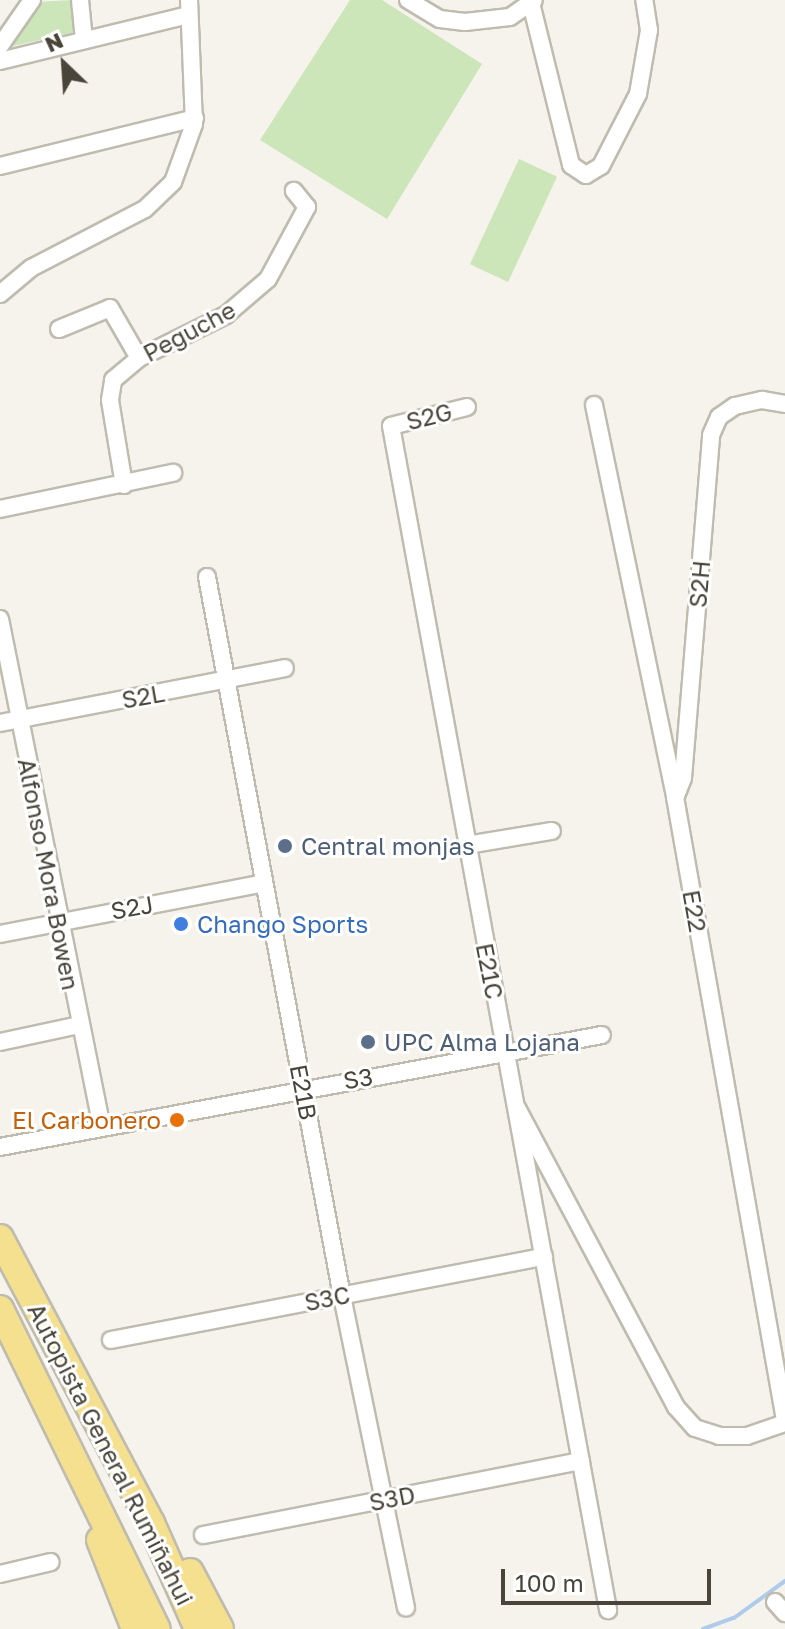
<!DOCTYPE html>
<html>
<head>
<meta charset="utf-8">
<style>
	body { margin:0 }
	#map { position:relative; width:785px; height:1629px; overflow:hidden; background:#f5f3ec; font-family:"Golos Text",sans-serif }
	div>[style] { position:absolute }
	.green>* { inset:0; background:#cce5b9; transform-origin:0 0 }
	.stream>* { height:4px; margin:-2px; padding:0 2px; transform-origin:2px; border-radius:2px; background:#afcbeb }
	.roads { filter:drop-shadow(2px 0 #bfbcaf) drop-shadow(-2px 0 #bfbcaf) drop-shadow(0 2px #bfbcaf) drop-shadow(0 -2px #bfbcaf) }
	.minor>* { height:16px; margin:-8px; padding:0 8px; transform-origin:8px; border-radius:8px; background:#fff }
	.trunk>* { height:26px; margin:-13px; padding:0 13px; transform-origin:13px; border-radius:13px; background:#f4e08f }
	.dots>* { width:22px; height:22px; translate:-50% -50%; box-sizing:border-box; border:4px solid #fff; border-radius:50% }
	span { translate:-50% -50%; white-space:nowrap; text-align:center; line-height:1.15; -webkit-text-stroke:6px #fff; paint-order:stroke }
	.street-label { font-size:24px; color:#49453a }
	.service-label { font-size:24px; color:#4e5e75 }
	.left { translate:0 -50%; text-align:left }
	.shop-label { font-size:24px; color:#366cbe }
	.food-label { font-size:24px; color:#c56008 }
	.right { translate:-100% -50%; text-align:right }
	.north { position:absolute; left:24px; top:24px; width:80px; height:80px; -webkit-text-stroke:6px #fff; paint-order:stroke; rotate:335deg; font-size:22px; font-weight:700; line-height:32px; text-align:center; color:#49453a }
	.north::after { content:''; display:block; margin:auto; width:28px; height:36px; background:#49453a; clip-path:polygon(50% 0,100% 100%,50% 72%,0 100%) }
	.scale { position:absolute; left:501px; top:1569px; width:210px; height:36px; box-sizing:border-box; border:4px solid #49453a; border-top:0; padding-left:10px; font-size:24px; line-height:28px; white-space:nowrap; color:#49453a; -webkit-text-stroke:6px #fff; paint-order:stroke }
</style>
</head>
<body>
<div id="map">
	<div class="green">
		<div style="clip-path:polygon(73px 0,75px 32px,0 49px,35px 2px)"></div>
		<div style="clip-path:polygon(350px 0,382px 0,482px 64px,387px 219px,260px 140px)"></div>
		<div style="left:519px;top:159px;width:42px;height:116px;rotate:25deg"></div>
	</div>
	<div class="stream">
		<div style="left:703px;top:1629px;width:33px;rotate:-20deg"></div>
		<div style="left:734px;top:1618px;width:63px;rotate:-36deg"></div>
	</div>
	<div class="roads">
		<div class="minor">
			<div style="left:80px;top:0;width:40px;rotate:84.3deg"></div>
			<div style="left:408px;top:0;width:37px;rotate:31deg"></div>
			<div style="left:440px;top:19px;width:25px;rotate:7deg"></div>
			<div style="left:465px;top:22px;width:45px;rotate:-6.3deg"></div>
			<div style="left:510px;top:17px;width:29px;rotate:-35deg"></div>
			<div style="left:531px;top:3px;width:167px;rotate:76.1deg"></div>
			<div style="left:571px;top:165px;width:18px;rotate:34deg"></div>
			<div style="left:586px;top:175px;width:17px;rotate:-31deg"></div>
			<div style="left:601px;top:166px;width:81px;rotate:-62.8deg"></div>
			<div style="left:638px;top:94px;width:65px;rotate:-80.2deg"></div>
			<div style="left:649px;top:30px;width:30px;rotate:-99deg"></div>
			<div style="left:0;top:46px;width:56px;rotate:-55.2deg"></div>
			<div style="left:0;top:61px;width:194px;rotate:-13.7deg"></div>
			<div style="left:0;top:166px;width:201px;rotate:-13.8deg"></div>
			<div style="left:0;top:294px;width:40px;rotate:-40deg"></div>
			<div style="left:31px;top:268px;width:128px;rotate:-27.4deg"></div>
			<div style="left:145px;top:209px;width:39px;rotate:-44deg"></div>
			<div style="left:173px;top:182px;width:62px;rotate:-70.1deg"></div>
			<div style="left:194px;top:124px;width:124px;rotate:-92.3deg"></div>
			<div style="left:59px;top:329px;width:55px;rotate:-22.4deg"></div>
			<div style="left:110px;top:308px;width:58px;rotate:59.9deg"></div>
			<div style="left:594px;top:405px;width:400px;rotate:78.3deg"></div>
			<div style="left:675px;top:797px;width:633px;rotate:79.99deg"></div>
			<div style="left:467px;top:407px;width:78px;rotate:166deg"></div>
			<div style="left:391px;top:426px;width:1204px;rotate:79.61deg"></div>
			<div style="left:124px;top:485px;width:86px;rotate:-99.4deg"></div>
			<div style="left:110px;top:400px;width:20px;rotate:-81deg"></div>
			<div style="left:113px;top:380px;width:34px;rotate:-40deg"></div>
			<div style="left:139px;top:358px;width:97px;rotate:-26.3deg"></div>
			<div style="left:226px;top:315px;width:55px;rotate:-40.6deg"></div>
			<div style="left:268px;top:279px;width:82px;rotate:-61.6deg"></div>
			<div style="left:307px;top:207px;width:21px;rotate:-129deg"></div>
			<div style="left:0;top:509px;width:177px;rotate:-11.8deg"></div>
			<div style="left:207px;top:577px;width:732px;rotate:79.37deg"></div>
			<div style="left:342px;top:1296px;width:318px;rotate:78.4deg"></div>
			<div style="left:0;top:619px;width:519px;rotate:78.67deg"></div>
			<div style="left:0;top:723px;width:290px;rotate:-10.9deg"></div>
			<div style="left:676px;top:796px;width:19px;rotate:-69deg"></div>
			<div style="left:683px;top:778px;width:344px;rotate:-85.3deg"></div>
			<div style="left:711px;top:435px;width:20px;rotate:-66deg"></div>
			<div style="left:719px;top:417px;width:19px;rotate:-35deg"></div>
			<div style="left:735px;top:406px;width:28px;rotate:-13deg"></div>
			<div style="left:762px;top:400px;width:23px;rotate:10deg"></div>
			<div style="left:467px;top:845px;width:86px;rotate:-9.4deg"></div>
			<div style="left:0;top:934px;width:269px;rotate:-10.9deg"></div>
			<div style="left:0;top:1042px;width:81px;rotate:-12.1deg"></div>
			<div style="left:517px;top:1108px;width:339px;rotate:62deg"></div>
			<div style="left:676px;top:1407px;width:28px;rotate:48deg"></div>
			<div style="left:695px;top:1428px;width:25px;rotate:18deg"></div>
			<div style="left:719px;top:1436px;width:28px"></div>
			<div style="left:747px;top:1436px;width:40px;rotate:-18.9deg"></div>
			<div style="left:0;top:1147px;width:612px;rotate:-10.54deg"></div>
			<div style="left:111px;top:1340px;width:441px;rotate:-10.9deg"></div>
			<div style="left:203px;top:1535px;width:385px;rotate:-11.1deg"></div>
			<div style="left:0;top:1574px;width:52px;rotate:-13.2deg"></div>
			<div style="left:775px;top:1602px;width:15px;rotate:48deg"></div>
		</div>
		<div class="trunk">
			<div style="left:0;top:1238px;width:323px;rotate:62.1deg"></div>
			<div style="left:151px;top:1523px;width:116px;rotate:66.1deg"></div>
			<div style="left:0;top:1309px;width:356px;rotate:63.9deg"></div>
			<div style="left:100px;top:1540px;width:96px;rotate:68.5deg"></div>
			<div style="left:190px;top:1572px;width:64px;rotate:62.2deg"></div>
		</div>
	</div>
	<div class="dots">
		<div style="left:285px;top:846px;background:#5c6f8a"></div>
		<div style="left:181px;top:924px;background:#3f7fe0"></div>
		<div style="left:368px;top:1042px;background:#5c6f8a"></div>
		<div style="left:177px;top:1120px;background:#e8710a"></div>
	</div>
	<div class="street-label">
		<span style="left:189px;top:331px;rotate:-28deg">Peguche</span>
		<span style="left:429px;top:416px;rotate:-14deg">S2G</span>
		<span style="left:699px;top:584px;rotate:-85deg">S2H</span>
		<span style="left:143px;top:696px;rotate:-10deg">S2L</span>
		<span style="left:49px;top:874px;rotate:79deg">Alfonso Mora Bowen</span>
		<span style="left:132px;top:907px;rotate:-10deg">S2J</span>
		<span style="left:695px;top:911px;rotate:80deg">E22</span>
		<span style="left:490px;top:971px;rotate:79deg">E21C</span>
		<span style="left:358px;top:1078px;rotate:-10deg">S3</span>
		<span style="left:304px;top:1092px;rotate:79deg">E21B</span>
		<span style="left:327px;top:1298px;rotate:-11deg">S3C</span>
		<span style="left:111px;top:1454px;rotate:63deg">Autopista General Rumiñahui</span>
		<span style="left:392px;top:1498px;rotate:-11deg">S3D</span>
	</div>
	<div class="service-label">
		<span class="left" style="left:301px;top:846px">Central monjas</span>
		<span class="left" style="left:384px;top:1042px">UPC Alma Lojana</span>
	</div>
	<div class="shop-label">
		<span class="left" style="left:197px;top:924px">Chango Sports</span>
	</div>
	<div class="food-label">
		<span class="right" style="left:161px;top:1120px">El Carbonero</span>
	</div>
	<div class="north">N</div>
	<div class="scale">100 m</div>
</div>
</body>
</html>
